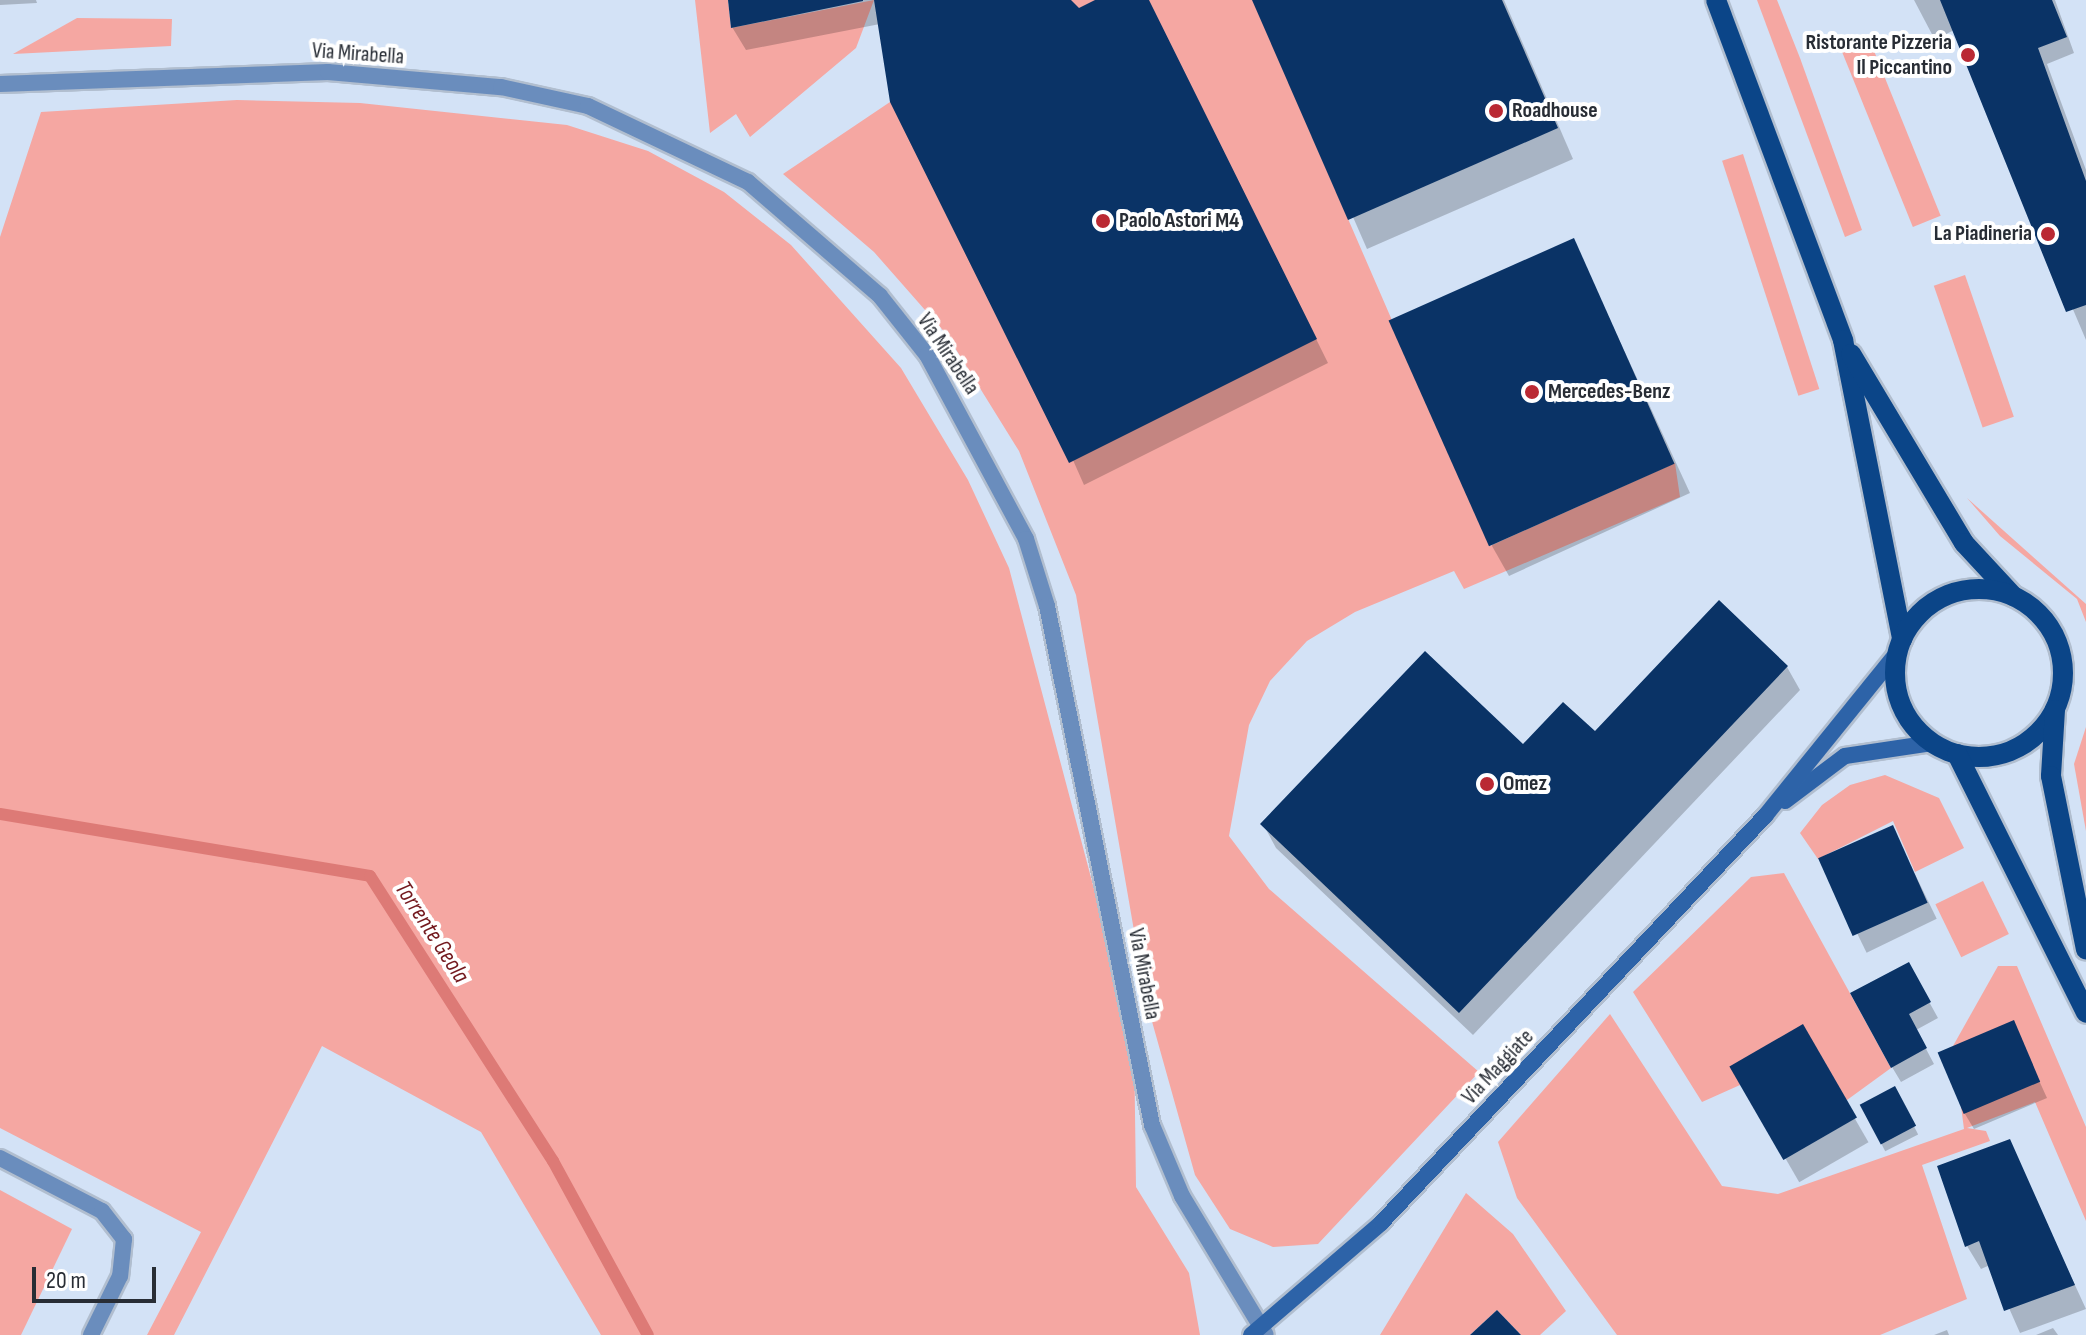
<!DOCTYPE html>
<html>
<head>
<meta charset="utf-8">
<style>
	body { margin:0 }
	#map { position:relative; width:2086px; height:1335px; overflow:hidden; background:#d3e2f6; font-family:"Sofia Sans Condensed",sans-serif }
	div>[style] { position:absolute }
	.green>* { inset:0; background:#f5a7a2; transform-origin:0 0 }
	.shadow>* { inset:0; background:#0003; transform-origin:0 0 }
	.stream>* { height:12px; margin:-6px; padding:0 6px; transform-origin:6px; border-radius:6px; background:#dd7a76 }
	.building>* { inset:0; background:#0a3366; transform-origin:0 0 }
	.roads { filter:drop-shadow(2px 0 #b1becf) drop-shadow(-2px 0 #b1becf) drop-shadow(0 2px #b1becf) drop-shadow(0 -2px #b1becf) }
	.lane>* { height:16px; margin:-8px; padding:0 8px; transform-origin:8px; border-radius:8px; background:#6a8dbd }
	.street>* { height:16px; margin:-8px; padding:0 8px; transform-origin:8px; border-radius:8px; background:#6a8dbd }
	.secondary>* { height:16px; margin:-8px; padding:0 8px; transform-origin:8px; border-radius:8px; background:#2d63a8 }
	.primary>* { height:20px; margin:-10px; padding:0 10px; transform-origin:10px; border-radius:10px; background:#0b4588 }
	.primary>.ring { margin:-10px; padding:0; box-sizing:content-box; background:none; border:20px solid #0b4588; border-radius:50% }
	.dots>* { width:22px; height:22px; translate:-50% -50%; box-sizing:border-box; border:4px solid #fff; border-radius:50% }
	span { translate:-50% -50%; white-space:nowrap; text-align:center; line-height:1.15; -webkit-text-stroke:8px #fff; paint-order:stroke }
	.poi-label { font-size:22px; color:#282d35; font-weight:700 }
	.right { translate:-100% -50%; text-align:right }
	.left { translate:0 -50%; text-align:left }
	.street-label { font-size:22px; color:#282d35 }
	.water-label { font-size:24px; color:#73191e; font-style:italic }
	.scale { position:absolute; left:32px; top:1267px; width:124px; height:36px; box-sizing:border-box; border:4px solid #282d35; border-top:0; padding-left:10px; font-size:24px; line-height:28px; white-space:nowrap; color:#282d35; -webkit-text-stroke:6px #fff; paint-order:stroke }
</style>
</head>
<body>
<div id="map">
	<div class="green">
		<div style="clip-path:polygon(695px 0,728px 0,731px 28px,874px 0,856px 48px,750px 137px,736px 114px,710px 133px)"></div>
		<div style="clip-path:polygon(1012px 0,1253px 0,1490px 546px,1675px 463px,1680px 497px,1464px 589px,1454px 571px,1355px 612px,1307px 641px,1270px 681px,1249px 725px,1229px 836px,1269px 889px,1479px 1072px,1318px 1244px,1273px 1247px,1230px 1229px,1195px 1175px,1146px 1000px,1076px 595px,1019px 451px,947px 335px,874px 252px,783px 174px,890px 102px)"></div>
		<div style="clip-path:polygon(1757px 0,1777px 0,1800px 58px,1862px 230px,1845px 237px)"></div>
		<div style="clip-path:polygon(77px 18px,172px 19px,171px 46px,13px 54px)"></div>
		<div style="left:1868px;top:36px;width:194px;height:30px;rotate:68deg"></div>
		<div style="clip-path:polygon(237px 100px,360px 103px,567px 125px,648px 151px,724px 192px,791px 245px,901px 368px,968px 480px,1009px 568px,1134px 1040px,1136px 1187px,1189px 1273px,1200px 1335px,601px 1335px,481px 1132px,322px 1046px,174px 1335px,147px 1335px,201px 1232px,0 1128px,0 237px,41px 112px)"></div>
		<div style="left:1743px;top:154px;width:247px;height:22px;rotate:72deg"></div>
		<div style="left:1965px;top:275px;width:150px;height:33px;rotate:71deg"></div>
		<div style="clip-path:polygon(1967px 498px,2086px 604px,2086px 622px,2077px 599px,2000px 536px)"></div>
		<div style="clip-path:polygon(2086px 727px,2086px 831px,2074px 764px)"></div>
		<div style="clip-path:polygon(1885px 775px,1939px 798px,1964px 848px,1915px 872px,1893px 821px,1818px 859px,1800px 833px,1822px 805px,1850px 785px)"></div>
		<div style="clip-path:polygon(1784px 873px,1891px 1068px,1847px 1100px,1740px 1085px,1702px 1102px,1633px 992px,1751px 877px)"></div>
		<div style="left:1983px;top:881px;width:59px;height:53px;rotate:64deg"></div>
		<div style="clip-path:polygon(1998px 966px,2017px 966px,2086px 1127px,2086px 1221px,2035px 1102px,1967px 1128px,1986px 1131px,1990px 1141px,1922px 1165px,1967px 1299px,1880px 1335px,1617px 1335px,1517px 1198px,1498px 1142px,1610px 1014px,1722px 1186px,1778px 1194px,1964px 1129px,1953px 1046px)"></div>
		<div style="clip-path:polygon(0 1190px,72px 1229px,21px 1335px,0 1335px)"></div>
		<div style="clip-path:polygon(1466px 1193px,1513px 1234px,1566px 1311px,1540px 1335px,1521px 1335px,1497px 1310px,1470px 1335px,1380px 1335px)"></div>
	</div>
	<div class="shadow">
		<div style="clip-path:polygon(0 0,36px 0,37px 3px,0 5px)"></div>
		<div style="clip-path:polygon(730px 0,1068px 0,1079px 10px,1099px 0,1148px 0,1328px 363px,1084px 485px,880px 24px,746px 50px,732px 27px)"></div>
		<div style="clip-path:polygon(1258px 0,1504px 0,1573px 159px,1367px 249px)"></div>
		<div style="clip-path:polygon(1914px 0,2055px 0,2074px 53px,2047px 64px,2086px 170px,2086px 340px,1954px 30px,1935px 40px)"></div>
		<div style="clip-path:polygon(1573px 240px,1690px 493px,1509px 576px,1492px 546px)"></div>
		<div style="clip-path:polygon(1787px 667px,1800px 690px,1473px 1035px,1276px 848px,1263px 824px,1523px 747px,1595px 734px)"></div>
		<div style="left:1892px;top:827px;width:102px;height:78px;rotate:64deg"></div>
		<div style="clip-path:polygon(1917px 980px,1938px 1018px,1916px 1030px,1934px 1064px,1901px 1082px,1892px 1067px)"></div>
		<div style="clip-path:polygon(2013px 1023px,2047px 1098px,1974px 1129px,1965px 1114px)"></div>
		<div style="left:1802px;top:1027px;width:133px;height:80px;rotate:60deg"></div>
		<div style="left:1895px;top:1089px;width:51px;height:37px;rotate:63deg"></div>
		<div style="clip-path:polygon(2009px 1142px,2086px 1309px,2020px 1333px,1990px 1265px,1981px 1269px,1967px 1246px)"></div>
		<div style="clip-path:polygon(2053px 1328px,2058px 1335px,2036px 1335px)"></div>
		<div style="clip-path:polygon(1947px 1330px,1949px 1335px,1934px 1335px)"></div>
	</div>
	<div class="stream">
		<div style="left:0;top:814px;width:375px;rotate:9.5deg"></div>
		<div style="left:370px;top:876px;width:339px;rotate:57.3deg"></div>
		<div style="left:553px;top:1161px;width:198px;rotate:61.4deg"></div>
	</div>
	<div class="building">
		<div style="clip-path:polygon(728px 0,863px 0,863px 1px,731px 28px)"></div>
		<div style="clip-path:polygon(874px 0,1071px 0,1079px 8px,1095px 0,1149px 0,1317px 339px,1069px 463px,890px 102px)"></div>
		<div style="clip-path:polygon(1252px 0,1502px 0,1558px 128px,1348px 220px)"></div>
		<div style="clip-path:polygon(1940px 0,2052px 0,2067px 37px,2038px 48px,2086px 181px,2086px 305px,2066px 312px)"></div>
		<div style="left:1574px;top:238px;width:247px;height:203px;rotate:66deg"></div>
		<div style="clip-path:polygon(1719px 600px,1788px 666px,1459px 1013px,1260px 824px,1425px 651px,1523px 744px,1563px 702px,1595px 731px)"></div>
		<div style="left:1893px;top:825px;width:85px;height:82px;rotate:66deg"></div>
		<div style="clip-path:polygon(1909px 962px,1931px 1002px,1909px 1014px,1927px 1048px,1891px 1068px,1850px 993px)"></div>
		<div style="left:2014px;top:1020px;width:67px;height:83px;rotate:67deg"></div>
		<div style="left:1803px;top:1024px;width:108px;height:85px;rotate:60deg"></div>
		<div style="left:1895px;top:1086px;width:45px;height:40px;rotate:62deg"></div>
		<div style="clip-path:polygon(2010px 1139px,2075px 1285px,2004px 1311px,1979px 1241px,1965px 1247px,1937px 1166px)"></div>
		<div style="clip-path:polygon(1497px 1310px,1521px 1335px,1470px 1335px)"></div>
	</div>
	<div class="roads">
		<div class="lane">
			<div style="left:0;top:1158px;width:115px;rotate:27.5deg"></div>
			<div style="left:102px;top:1211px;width:36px;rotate:52deg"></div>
			<div style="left:124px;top:1239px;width:37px;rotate:96deg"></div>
			<div style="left:120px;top:1276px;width:66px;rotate:116.2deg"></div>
		</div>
		<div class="street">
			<div style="left:0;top:84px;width:328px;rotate:-2.1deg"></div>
			<div style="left:328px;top:72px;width:174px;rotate:5deg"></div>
			<div style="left:501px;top:87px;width:89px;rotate:12.3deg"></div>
			<div style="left:588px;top:106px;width:177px;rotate:25.4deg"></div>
			<div style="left:748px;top:182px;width:174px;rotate:40.8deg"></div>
			<div style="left:880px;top:296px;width:75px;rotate:51.5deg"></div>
			<div style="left:927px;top:355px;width:209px;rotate:61.7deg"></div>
			<div style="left:1026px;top:539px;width:70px;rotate:72.6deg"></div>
			<div style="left:1047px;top:606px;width:530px;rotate:78.56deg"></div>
			<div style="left:1152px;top:1125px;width:77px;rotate:67.1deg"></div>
			<div style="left:1182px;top:1196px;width:162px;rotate:58.9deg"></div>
		</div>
		<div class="secondary">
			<div style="left:1785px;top:801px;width:75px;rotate:-36.9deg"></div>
			<div style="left:1845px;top:756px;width:88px;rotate:-8.5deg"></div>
			<div style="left:1251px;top:1335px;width:172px;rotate:-40.7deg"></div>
			<div style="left:1381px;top:1223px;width:560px;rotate:-46.67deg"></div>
			<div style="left:1765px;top:816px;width:211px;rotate:-51deg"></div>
		</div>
		<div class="primary">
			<div style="left:1716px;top:0;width:363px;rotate:69.5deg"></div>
			<div style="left:1843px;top:340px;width:305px;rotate:78.8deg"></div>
			<div style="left:1851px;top:354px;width:220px;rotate:59.1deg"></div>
			<div style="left:1964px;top:543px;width:72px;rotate:47.2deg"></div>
			<div class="ring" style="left:1895px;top:589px;width:148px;height:148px"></div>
			<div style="left:2055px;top:710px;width:66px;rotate:93.5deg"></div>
			<div style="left:2051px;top:776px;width:177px;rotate:78.6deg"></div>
			<div style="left:1957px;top:754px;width:289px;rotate:63.5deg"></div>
		</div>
	</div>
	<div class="dots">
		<div style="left:1968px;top:55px;background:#ba2933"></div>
		<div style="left:1496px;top:111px;background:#ba2933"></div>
		<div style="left:1103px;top:221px;background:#ba2933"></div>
		<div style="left:2048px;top:234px;background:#ba2933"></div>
		<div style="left:1532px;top:392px;background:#ba2933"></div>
		<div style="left:1487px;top:784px;background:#ba2933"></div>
	</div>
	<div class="poi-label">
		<span class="right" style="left:1952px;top:55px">Ristorante Pizzeria<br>Il Piccantino</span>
		<span class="left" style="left:1512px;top:111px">Roadhouse</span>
		<span class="left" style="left:1119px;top:221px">Paolo Astori M4</span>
		<span class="right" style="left:2032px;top:234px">La Piadineria</span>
		<span class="left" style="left:1548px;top:392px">Mercedes-Benz</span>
		<span class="left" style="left:1503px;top:784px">Omez</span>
	</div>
	<div class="street-label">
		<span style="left:358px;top:54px;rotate:4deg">Via Mirabella</span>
		<span style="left:948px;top:354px;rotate:56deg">Via Mirabella</span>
		<span style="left:1144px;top:974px;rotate:79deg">Via Mirabella</span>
		<span style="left:1498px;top:1067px;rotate:-47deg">Via Maggiate</span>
	</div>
	<div class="water-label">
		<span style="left:432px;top:932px;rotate:57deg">Torrente Geola</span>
	</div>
	<div class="scale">20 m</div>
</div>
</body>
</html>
